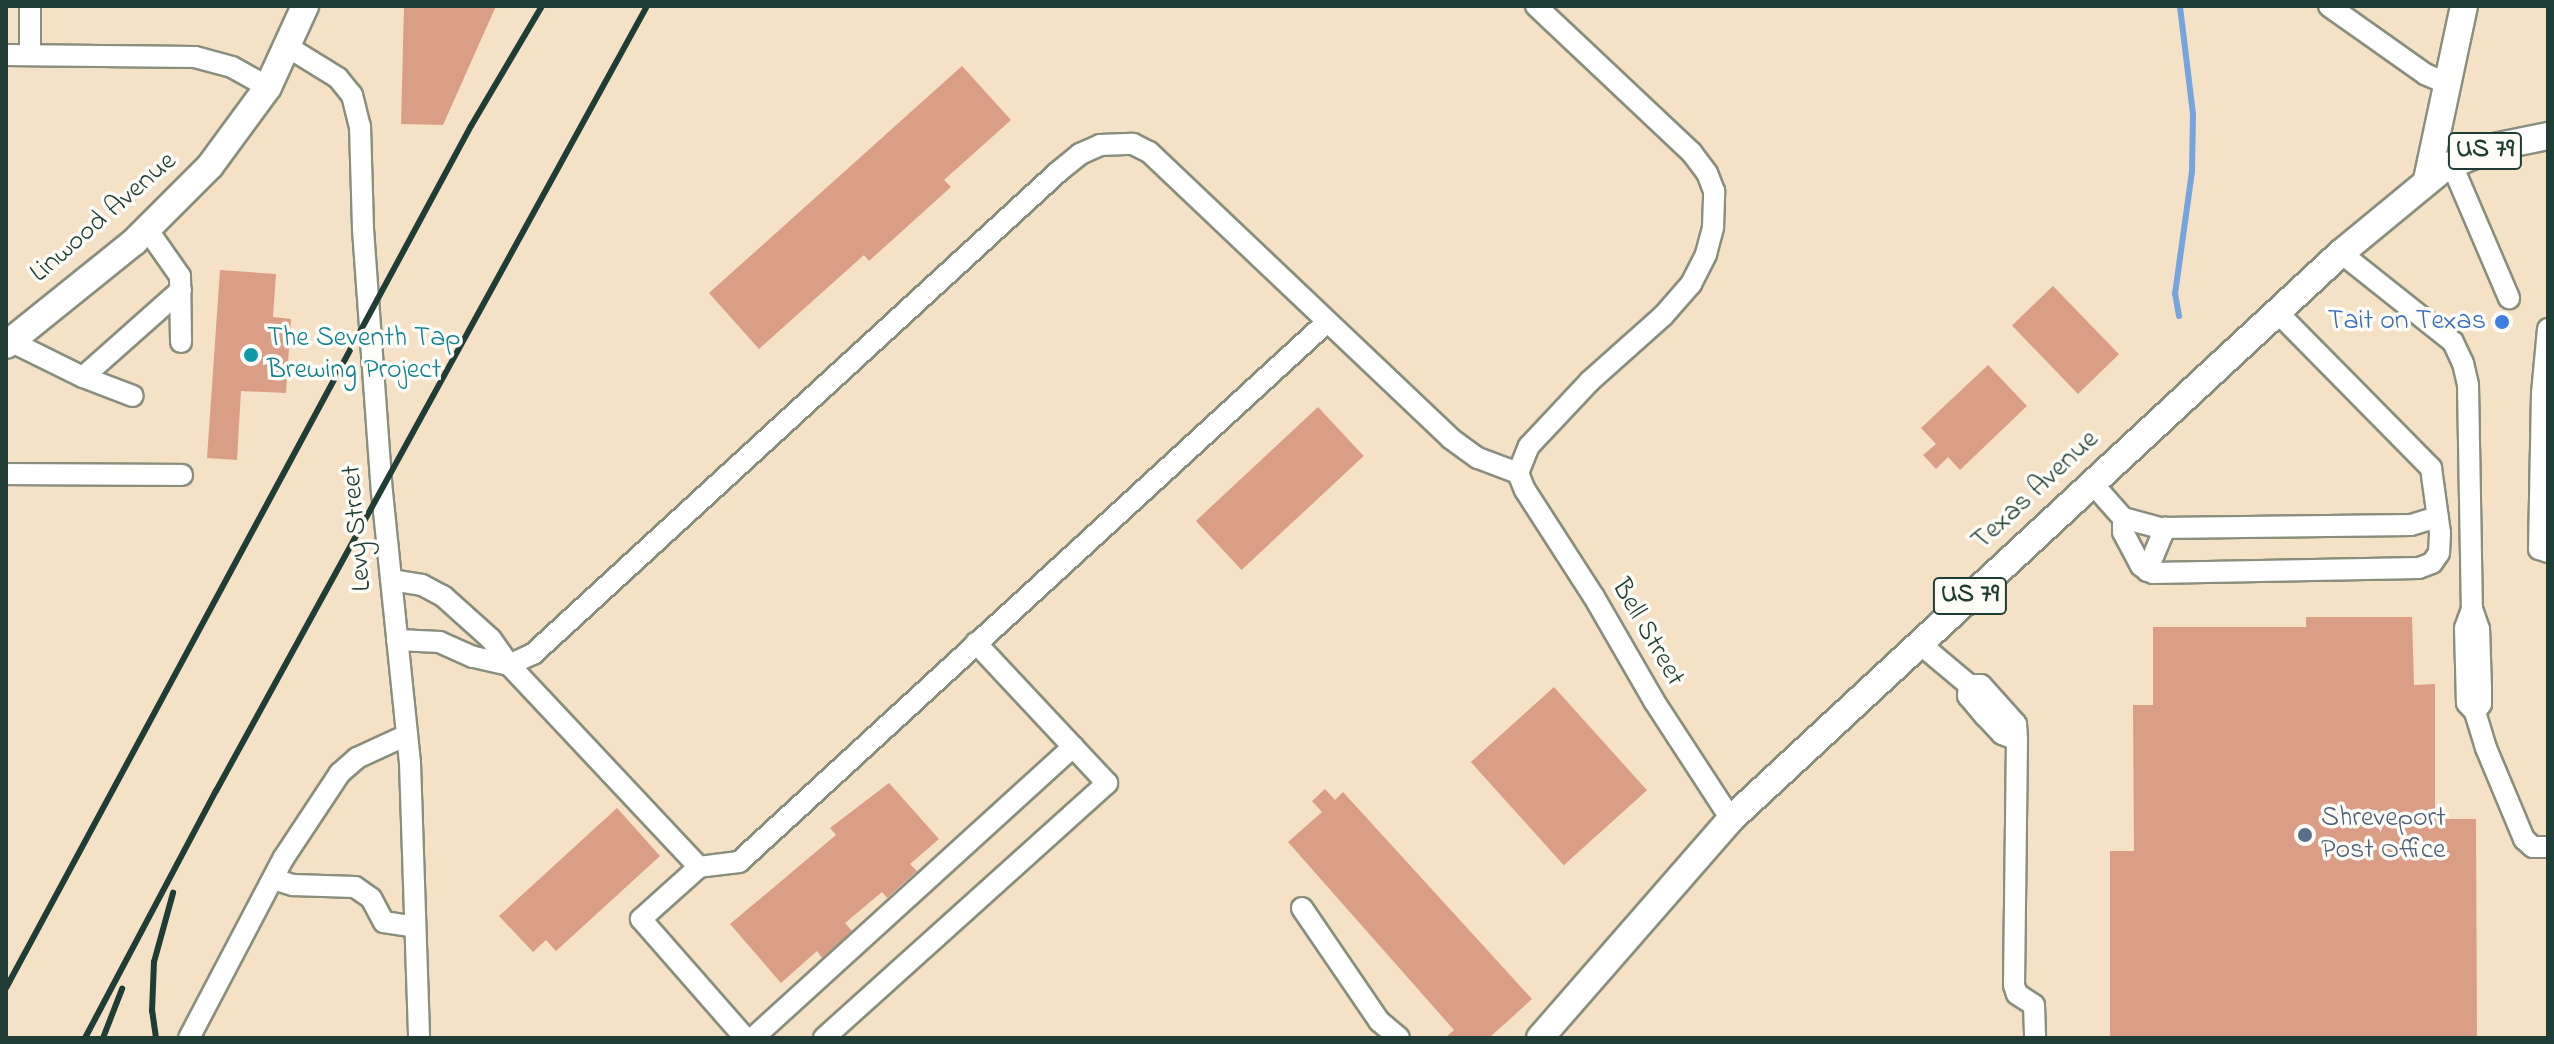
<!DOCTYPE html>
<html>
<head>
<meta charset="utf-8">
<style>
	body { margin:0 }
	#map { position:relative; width:2554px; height:1044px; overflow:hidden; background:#f5e1c6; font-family:"Indie Flower",sans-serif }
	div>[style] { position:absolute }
	.stream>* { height:6px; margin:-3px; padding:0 3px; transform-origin:3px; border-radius:3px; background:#76a4de }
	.building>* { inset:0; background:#da9e86; transform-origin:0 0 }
	.roads { filter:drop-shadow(2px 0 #8a8f7d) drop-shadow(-2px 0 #8a8f7d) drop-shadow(0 2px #8a8f7d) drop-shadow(0 -2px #8a8f7d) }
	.minor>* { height:20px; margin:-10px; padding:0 10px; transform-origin:10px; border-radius:10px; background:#fff }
	.major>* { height:26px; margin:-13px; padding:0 13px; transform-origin:13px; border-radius:13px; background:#fff }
	.rail>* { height:6px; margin:-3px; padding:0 3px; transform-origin:3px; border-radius:3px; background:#1f3d34 }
	.dots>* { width:22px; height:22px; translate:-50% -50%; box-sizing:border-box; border:4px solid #fdfcf7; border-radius:50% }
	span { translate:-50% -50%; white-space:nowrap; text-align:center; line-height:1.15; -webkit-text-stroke:7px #fdfcf7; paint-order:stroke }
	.shield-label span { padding:2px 6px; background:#fdfcf7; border:2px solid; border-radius:6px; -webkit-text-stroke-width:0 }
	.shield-label { font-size:26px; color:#1f3d34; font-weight:700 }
	.street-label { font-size:28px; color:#1f3d34 }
	.shop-label { font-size:28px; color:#366cbe }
	.right { translate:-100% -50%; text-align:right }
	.culture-label { font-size:28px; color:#0d838f }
	.left { translate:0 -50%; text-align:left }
	.service-label { font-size:28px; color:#4e5e75 }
	.frame { position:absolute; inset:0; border:8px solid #1f3d34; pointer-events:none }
</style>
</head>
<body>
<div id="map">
	<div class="stream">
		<div style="left:2179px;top:316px;width:22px;rotate:-100deg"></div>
		<div style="left:2175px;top:294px;width:124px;rotate:-82.1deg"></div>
		<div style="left:2192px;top:171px;width:57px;rotate:-89deg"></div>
		<div style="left:2193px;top:114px;width:109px;rotate:-96.9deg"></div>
	</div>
	<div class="building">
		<div style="clip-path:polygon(404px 6px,496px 6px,443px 125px,401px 124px)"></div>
		<div style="clip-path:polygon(962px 66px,1011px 120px,944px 180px,951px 187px,869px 261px,864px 255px,759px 349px,709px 293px)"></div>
		<div style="clip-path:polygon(220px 270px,276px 274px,273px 317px,291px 319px,286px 393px,241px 391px,237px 460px,207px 458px)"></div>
		<div style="left:2053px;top:286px;width:95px;height:57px;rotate:46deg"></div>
		<div style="clip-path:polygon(1988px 365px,2027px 406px,1960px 470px,1948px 457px,1936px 469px,1923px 455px,1936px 444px,1921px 428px)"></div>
		<div style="left:1318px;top:407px;width:67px;height:167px;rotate:47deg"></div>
		<div style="clip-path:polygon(2306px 617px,2412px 617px,2414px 685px,2435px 684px,2435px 819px,2476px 819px,2477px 1038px,2110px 1038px,2110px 851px,2134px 851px,2133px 705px,2153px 705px,2153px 627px,2306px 627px)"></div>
		<div style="left:1554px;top:687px;width:139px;height:112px;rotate:48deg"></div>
		<div style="clip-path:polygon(889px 783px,939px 839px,910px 864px,917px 871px,887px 898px,882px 892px,845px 923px,852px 931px,822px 958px,817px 951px,781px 983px,730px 924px,836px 835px,830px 828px)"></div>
		<div style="clip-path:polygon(1325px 789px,1335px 800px,1343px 792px,1532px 999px,1489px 1038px,1445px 1038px,1454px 1030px,1288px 842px,1322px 812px,1312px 801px)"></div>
		<div style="clip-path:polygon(617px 808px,660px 856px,556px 951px,546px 940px,533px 952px,499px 916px)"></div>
	</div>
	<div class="roads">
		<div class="minor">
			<div style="left:2329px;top:6px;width:118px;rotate:35.3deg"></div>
			<div style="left:2425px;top:74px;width:22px;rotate:24deg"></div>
			<div style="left:288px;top:47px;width:59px;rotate:31.8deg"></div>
			<div style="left:338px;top:78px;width:22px;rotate:51deg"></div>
			<div style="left:352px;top:95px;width:32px;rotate:76deg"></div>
			<div style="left:360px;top:126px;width:103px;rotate:88.3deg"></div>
			<div style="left:363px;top:229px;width:264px;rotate:85.9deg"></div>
			<div style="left:382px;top:492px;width:272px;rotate:84.1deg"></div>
			<div style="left:410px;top:763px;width:275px;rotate:88.1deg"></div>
			<div style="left:6px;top:55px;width:189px;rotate:0.6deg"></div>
			<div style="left:195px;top:57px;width:38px;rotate:15deg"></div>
			<div style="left:232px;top:67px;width:41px;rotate:29.1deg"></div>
			<div style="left:30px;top:55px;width:49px;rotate:-90deg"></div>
			<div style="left:2452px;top:165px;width:145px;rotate:66.8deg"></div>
			<div style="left:147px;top:229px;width:57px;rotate:54.9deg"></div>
			<div style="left:180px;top:276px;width:66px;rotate:89.1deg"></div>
			<div style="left:2341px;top:253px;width:143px;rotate:38.5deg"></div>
			<div style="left:2453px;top:342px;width:23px;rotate:65deg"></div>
			<div style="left:2463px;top:363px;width:23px;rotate:77deg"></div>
			<div style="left:2468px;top:385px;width:224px;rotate:89deg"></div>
			<div style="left:1327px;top:322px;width:798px;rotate:137.44deg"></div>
			<div style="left:739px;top:862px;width:40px;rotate:172.9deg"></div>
			<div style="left:699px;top:867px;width:277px;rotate:-133.2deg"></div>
			<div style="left:509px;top:665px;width:26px;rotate:-25deg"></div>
			<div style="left:533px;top:654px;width:713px;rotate:-42.55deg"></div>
			<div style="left:1058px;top:172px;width:28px;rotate:-39deg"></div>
			<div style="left:1080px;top:154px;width:22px;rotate:-24deg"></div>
			<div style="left:1100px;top:145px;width:33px;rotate:-2deg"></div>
			<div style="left:1133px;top:144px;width:18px;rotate:27deg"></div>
			<div style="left:1149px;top:152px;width:415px;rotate:43.5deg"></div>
			<div style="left:1450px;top:438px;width:34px;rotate:36deg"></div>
			<div style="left:1478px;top:458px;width:43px;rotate:20.6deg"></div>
			<div style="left:2548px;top:329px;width:65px;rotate:95.3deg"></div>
			<div style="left:2542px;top:394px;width:155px;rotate:91.1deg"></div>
			<div style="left:2539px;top:549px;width:9px;rotate:18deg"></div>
			<div style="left:10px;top:341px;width:81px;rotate:26.3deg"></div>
			<div style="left:83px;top:377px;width:53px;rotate:20.8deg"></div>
			<div style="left:83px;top:377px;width:131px;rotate:-41.6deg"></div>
			<div style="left:1518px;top:473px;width:29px;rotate:-68deg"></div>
			<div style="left:1529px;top:446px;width:89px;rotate:-46.8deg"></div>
			<div style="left:1590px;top:381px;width:98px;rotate:-41.7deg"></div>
			<div style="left:1663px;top:316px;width:43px;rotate:-48.8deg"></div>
			<div style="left:1691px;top:284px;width:34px;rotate:-63deg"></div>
			<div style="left:1706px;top:254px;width:28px;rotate:-75deg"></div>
			<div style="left:1713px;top:227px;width:36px;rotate:-88deg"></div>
			<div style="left:1714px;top:191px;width:19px;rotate:-111deg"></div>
			<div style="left:1707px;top:173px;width:26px;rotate:-127deg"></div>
			<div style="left:1691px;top:152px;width:213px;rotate:-136.7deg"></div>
			<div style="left:1518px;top:473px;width:18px;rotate:68deg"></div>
			<div style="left:1525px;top:490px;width:127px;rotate:57.2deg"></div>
			<div style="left:1594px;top:597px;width:120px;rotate:60deg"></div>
			<div style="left:1654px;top:701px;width:141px;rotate:56.9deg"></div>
			<div style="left:6px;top:474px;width:176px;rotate:0.3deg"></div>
			<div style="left:2092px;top:483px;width:47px;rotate:48.5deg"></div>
			<div style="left:2123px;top:518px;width:39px;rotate:15deg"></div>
			<div style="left:2161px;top:528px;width:250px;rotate:-0.7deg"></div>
			<div style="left:2411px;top:525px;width:28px;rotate:-17deg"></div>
			<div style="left:2123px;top:518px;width:14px;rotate:90deg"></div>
			<div style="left:2123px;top:532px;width:38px;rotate:62deg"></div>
			<div style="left:2141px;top:566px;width:14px;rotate:30deg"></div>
			<div style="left:2153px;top:573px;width:266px;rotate:-1.1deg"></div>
			<div style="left:2419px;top:568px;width:14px;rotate:-21deg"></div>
			<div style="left:2432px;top:563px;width:12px;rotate:-55deg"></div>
			<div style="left:2439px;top:553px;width:20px;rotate:-87deg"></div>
			<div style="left:2440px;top:533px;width:66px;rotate:-97.9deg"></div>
			<div style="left:2431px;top:468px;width:219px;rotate:-134.6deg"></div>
			<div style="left:2147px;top:571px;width:47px;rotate:-67.3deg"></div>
			<div style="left:391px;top:580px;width:31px;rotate:9deg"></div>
			<div style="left:422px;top:585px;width:24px;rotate:28deg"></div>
			<div style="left:443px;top:596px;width:64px;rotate:41.9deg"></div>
			<div style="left:491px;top:639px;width:32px;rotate:55deg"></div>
			<div style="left:509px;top:665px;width:37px;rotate:-167deg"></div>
			<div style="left:473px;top:657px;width:36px;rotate:-156deg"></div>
			<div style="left:440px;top:642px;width:43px;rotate:-177.3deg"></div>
			<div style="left:1919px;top:643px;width:65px;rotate:40deg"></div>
			<div style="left:1969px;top:685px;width:12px"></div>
			<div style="left:1981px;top:685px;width:52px;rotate:48.1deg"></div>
			<div style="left:2016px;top:724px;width:16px;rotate:86deg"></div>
			<div style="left:2017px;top:740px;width:16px;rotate:-158deg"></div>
			<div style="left:2002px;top:734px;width:25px;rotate:-133deg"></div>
			<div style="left:1985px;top:716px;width:26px;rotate:-130deg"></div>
			<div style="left:1968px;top:696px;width:11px;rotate:-85deg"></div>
			<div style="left:2475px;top:712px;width:10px;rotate:-53deg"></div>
			<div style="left:2481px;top:704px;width:16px;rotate:-90deg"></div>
			<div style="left:2481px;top:688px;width:59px;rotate:-91.9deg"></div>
			<div style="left:2479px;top:629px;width:21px;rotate:-109deg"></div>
			<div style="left:2472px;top:609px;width:20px;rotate:110deg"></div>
			<div style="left:2465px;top:628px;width:75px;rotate:88.5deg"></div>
			<div style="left:2467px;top:703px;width:12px;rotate:48deg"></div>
			<div style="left:2475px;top:712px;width:38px;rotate:73deg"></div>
			<div style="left:2486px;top:748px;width:99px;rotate:67.3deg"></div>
			<div style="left:2524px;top:839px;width:12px;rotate:42deg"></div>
			<div style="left:2533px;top:847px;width:15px"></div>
			<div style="left:2017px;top:740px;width:245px;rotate:90.7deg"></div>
			<div style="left:2014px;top:985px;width:9px;rotate:72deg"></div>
			<div style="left:2017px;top:994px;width:20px;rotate:33deg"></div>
			<div style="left:2034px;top:1005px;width:33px;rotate:88deg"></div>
			<div style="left:699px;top:867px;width:78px;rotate:138.1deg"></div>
			<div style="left:641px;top:919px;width:158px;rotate:48.8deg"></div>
			<div style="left:273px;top:879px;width:21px;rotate:17deg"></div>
			<div style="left:293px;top:885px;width:62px;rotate:1.8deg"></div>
			<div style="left:355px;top:887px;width:19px;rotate:35deg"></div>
			<div style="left:371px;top:898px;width:27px;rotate:62deg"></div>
			<div style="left:384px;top:922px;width:30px;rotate:9deg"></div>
			<div style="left:1302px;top:908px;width:137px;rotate:55.7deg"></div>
			<div style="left:1379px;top:1021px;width:26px;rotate:40deg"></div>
			<div style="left:189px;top:1038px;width:202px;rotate:-62.3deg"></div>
			<div style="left:283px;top:859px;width:103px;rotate:-56.5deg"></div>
			<div style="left:340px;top:773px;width:23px;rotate:-41deg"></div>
			<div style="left:357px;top:758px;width:55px;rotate:-24.7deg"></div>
			<div style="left:753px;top:1038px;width:433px;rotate:-42.3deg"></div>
			<div style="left:824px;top:1038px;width:381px;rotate:-42deg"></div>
			<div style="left:1107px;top:783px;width:192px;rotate:-133.1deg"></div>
		</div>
		<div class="major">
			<div style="left:2427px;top:180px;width:178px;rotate:-78deg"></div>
			<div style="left:6px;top:345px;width:164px;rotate:-38.8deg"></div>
			<div style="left:134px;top:242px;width:107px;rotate:-45deg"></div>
			<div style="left:210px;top:166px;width:98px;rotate:-53.7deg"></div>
			<div style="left:268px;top:87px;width:89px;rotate:-65.4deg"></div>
			<div style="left:1540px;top:1038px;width:291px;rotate:-48.9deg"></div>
			<div style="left:1731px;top:819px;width:832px;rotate:-42.86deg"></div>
			<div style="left:2341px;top:253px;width:134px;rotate:-39.5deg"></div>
			<div style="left:2444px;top:168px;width:54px;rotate:-22.8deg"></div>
			<div style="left:2494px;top:147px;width:55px;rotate:-11.5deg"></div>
		</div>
	</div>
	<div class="rail">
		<div style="left:6px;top:988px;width:979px;rotate:-61.66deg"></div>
		<div style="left:471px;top:126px;width:139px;rotate:-59.4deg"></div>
		<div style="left:85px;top:1038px;width:280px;rotate:-62.1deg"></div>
		<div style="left:216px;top:791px;width:896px;rotate:-61.23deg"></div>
		<div style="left:103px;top:1038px;width:53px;rotate:-68.8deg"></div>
		<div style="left:156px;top:1038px;width:27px;rotate:-98deg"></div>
		<div style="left:152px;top:1011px;width:49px;rotate:-87.7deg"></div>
		<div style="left:154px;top:962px;width:72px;rotate:-74.6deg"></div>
	</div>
	<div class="dots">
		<div style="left:2502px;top:322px;background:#3f7fe0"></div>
		<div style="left:251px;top:355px;background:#0f9aa8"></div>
		<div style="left:2305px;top:835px;background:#5c6f8a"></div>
	</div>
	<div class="shield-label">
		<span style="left:2485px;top:151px">US 79</span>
		<span style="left:1970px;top:596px">US 79</span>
	</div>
	<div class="street-label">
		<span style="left:104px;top:218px;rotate:-41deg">Linwood Avenue</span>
		<span style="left:2036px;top:491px;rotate:-43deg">Texas Avenue</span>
		<span style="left:358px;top:528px;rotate:-95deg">Levy Street</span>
		<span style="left:1647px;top:633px;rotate:60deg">Bell Street</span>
	</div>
	<div class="shop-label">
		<span class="right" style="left:2486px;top:322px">Tait on Texas</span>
	</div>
	<div class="culture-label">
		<span class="left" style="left:267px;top:355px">The Seventh Tap<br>Brewing Project</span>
	</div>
	<div class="service-label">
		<span class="left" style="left:2321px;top:835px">Shreveport<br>Post Office</span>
	</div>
	<div class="frame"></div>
</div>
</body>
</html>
